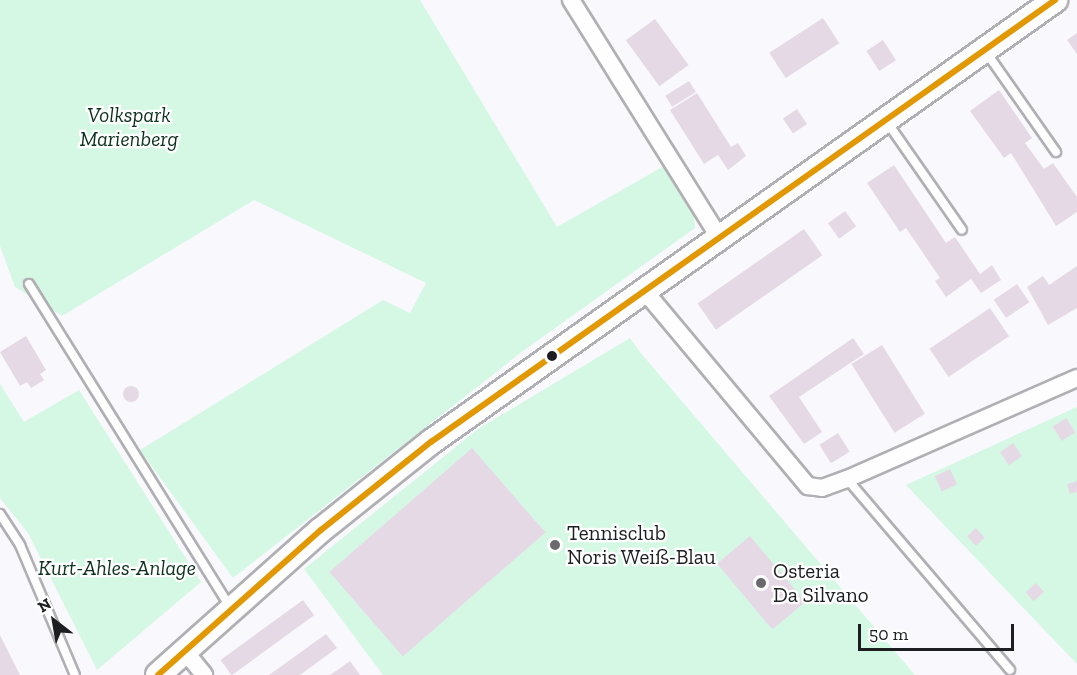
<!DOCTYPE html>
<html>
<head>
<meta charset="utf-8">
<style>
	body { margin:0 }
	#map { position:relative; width:1077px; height:675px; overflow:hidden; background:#f8f8fd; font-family:"Zilla Slab",serif }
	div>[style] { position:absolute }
	.green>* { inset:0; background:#d5f8e4 }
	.building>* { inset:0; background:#e6d9e6; transform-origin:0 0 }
	.round { border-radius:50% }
	.roads { filter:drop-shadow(2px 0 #b0b0b4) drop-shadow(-2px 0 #b0b0b4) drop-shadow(0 2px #b0b0b4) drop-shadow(0 -2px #b0b0b4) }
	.lane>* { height:8px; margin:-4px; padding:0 4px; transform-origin:4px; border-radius:4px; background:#fefeff }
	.street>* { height:16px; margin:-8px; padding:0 8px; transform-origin:8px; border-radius:8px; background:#fefeff }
	.secondary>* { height:24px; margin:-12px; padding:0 12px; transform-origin:12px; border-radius:12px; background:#fefeff }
	.bus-1>* { height:6px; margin:-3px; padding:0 3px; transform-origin:3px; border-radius:3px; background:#e19803 }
	.dots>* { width:16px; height:16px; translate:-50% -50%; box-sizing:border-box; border:3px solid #fff; border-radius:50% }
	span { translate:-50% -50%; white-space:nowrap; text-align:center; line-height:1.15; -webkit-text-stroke:4.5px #fff; paint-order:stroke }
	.park-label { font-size:21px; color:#0d311e; font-style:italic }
	.poi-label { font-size:21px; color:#1d1e21 }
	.left { translate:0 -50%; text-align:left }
	.north { position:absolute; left:24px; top:591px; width:60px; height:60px; -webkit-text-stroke:4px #fff; paint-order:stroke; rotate:329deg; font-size:16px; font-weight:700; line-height:24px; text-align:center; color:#1d1e21 }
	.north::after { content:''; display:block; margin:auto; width:21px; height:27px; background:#1d1e21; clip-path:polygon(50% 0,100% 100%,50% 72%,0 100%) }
	.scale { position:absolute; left:858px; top:624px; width:156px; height:27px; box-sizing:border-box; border:3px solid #1d1e21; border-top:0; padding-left:8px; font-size:18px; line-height:21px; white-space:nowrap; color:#1d1e21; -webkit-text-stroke:4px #fff; paint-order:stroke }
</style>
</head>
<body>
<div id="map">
	<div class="green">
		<div style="clip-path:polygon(0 0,420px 0,557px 227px,664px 166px,694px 215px,695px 228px,523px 351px,233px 578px,140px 450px,383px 300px,410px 313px,426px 283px,254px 200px,62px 316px,15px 287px,0 246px)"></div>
		<div style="clip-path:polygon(630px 338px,640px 352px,915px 675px,383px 675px,304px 569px,478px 429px)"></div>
		<div style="clip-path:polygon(0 384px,24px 422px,79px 390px,201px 582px,97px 670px,28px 533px,0 498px)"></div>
		<div style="clip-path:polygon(1077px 407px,1077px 664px,906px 485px)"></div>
	</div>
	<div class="building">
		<div style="left:823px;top:18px;width:30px;height:64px;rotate:57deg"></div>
		<div style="left:655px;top:19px;width:57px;height:36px;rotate:54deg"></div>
		<div style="clip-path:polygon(1077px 33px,1077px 54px,1067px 40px)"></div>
		<div style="left:883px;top:40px;width:24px;height:20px;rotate:57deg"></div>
		<div style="left:689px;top:81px;width:13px;height:28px;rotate:58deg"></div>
		<div style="clip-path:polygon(999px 90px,1032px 138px,1025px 143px,1044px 169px,1053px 163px,1077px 197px,1077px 212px,1056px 226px,1011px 153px,1004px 158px,970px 111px)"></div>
		<div style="clip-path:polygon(697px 93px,731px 147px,738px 143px,746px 156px,728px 170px,718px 155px,704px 164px,670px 110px)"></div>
		<div style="left:797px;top:109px;width:18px;height:17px;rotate:56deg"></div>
		<div style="clip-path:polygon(894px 165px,946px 243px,955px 237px,980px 274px,992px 265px,1001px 280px,981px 293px,971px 279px,946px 297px,935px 281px,940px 278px,906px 228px,900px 232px,867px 183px)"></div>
		<div style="left:845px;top:211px;width:19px;height:21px;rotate:54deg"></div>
		<div style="left:804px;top:229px;width:32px;height:130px;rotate:55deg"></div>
		<div style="clip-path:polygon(1077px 266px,1077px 308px,1048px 325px,1027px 287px,1043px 276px,1049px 285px)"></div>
		<div style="left:1017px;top:284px;width:22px;height:28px;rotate:56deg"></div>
		<div style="left:990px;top:308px;width:34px;height:73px;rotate:56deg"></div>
		<div style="clip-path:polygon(26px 336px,46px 370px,40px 374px,44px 380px,31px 388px,27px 382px,20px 386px,0 352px)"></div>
		<div style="clip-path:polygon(853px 338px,864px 354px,799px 397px,822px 432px,804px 444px,769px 396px)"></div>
		<div style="left:882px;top:345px;width:81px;height:36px;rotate:58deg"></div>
		<div class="round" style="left:123px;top:386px;width:16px;height:16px"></div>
		<div style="left:1066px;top:418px;width:17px;height:16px;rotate:57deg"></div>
		<div style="left:838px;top:433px;width:22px;height:22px;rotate:58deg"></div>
		<div style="left:1013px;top:443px;width:16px;height:16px;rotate:55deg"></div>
		<div style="left:472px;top:448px;width:112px;height:189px;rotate:49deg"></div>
		<div style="left:950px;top:469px;width:17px;height:17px;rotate:65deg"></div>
		<div style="clip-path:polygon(1077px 481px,1077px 492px,1070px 494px,1067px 484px)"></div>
		<div style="left:976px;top:528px;width:13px;height:12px;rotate:48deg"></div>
		<div style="left:750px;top:536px;width:86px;height:43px;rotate:50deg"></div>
		<div style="left:1036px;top:583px;width:12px;height:14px;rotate:48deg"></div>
		<div style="left:303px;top:600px;width:19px;height:102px;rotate:54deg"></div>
		<div style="clip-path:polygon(326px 634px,337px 648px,300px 675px,269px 675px)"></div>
		<div style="clip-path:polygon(0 635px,20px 675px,0 675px)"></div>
		<div style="clip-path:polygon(350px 661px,360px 675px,330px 675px,336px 671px)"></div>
	</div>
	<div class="roads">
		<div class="lane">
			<div style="left:986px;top:52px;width:122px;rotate:55deg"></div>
			<div style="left:887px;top:122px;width:131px;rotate:55.2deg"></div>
			<div style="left:29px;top:284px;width:380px;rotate:58.1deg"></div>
			<div style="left:847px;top:479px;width:251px;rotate:49.5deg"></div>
			<div style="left:0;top:514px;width:37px;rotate:57deg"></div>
			<div style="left:20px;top:545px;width:141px;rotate:67.1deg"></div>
		</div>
		<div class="street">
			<div style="left:571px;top:0;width:279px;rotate:58deg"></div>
			<div style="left:643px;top:289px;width:257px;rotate:50.1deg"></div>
			<div style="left:808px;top:486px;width:14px;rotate:8deg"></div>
			<div style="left:822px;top:488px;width:27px;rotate:-20deg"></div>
			<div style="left:847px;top:479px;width:251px;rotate:-23.7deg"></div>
			<div style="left:184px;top:650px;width:32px;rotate:51deg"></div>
		</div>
		<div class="secondary">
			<div style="left:158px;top:675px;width:218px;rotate:-41.7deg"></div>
			<div style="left:321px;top:530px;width:141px;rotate:-38.7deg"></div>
			<div style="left:431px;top:442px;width:765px;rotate:-35.31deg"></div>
		</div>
	</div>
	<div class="bus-1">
		<div style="left:158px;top:675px;width:218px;rotate:-41.7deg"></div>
		<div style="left:321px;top:530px;width:141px;rotate:-38.7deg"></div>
		<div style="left:431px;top:442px;width:765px;rotate:-35.31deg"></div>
	</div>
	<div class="dots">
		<div style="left:552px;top:356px;background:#1d1e21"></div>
		<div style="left:555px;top:545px;background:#6a6a6e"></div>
		<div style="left:761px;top:583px;background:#6a6a6e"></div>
	</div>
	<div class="park-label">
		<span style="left:129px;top:127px">Volkspark<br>Marienberg</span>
		<span style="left:117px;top:568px">Kurt-Ahles-Anlage</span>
	</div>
	<div class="poi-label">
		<span class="left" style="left:567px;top:545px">Tennisclub<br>Noris Weiß-Blau</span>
		<span class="left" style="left:773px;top:583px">Osteria<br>Da Silvano</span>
	</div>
	<div class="north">N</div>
	<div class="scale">50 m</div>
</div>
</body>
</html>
